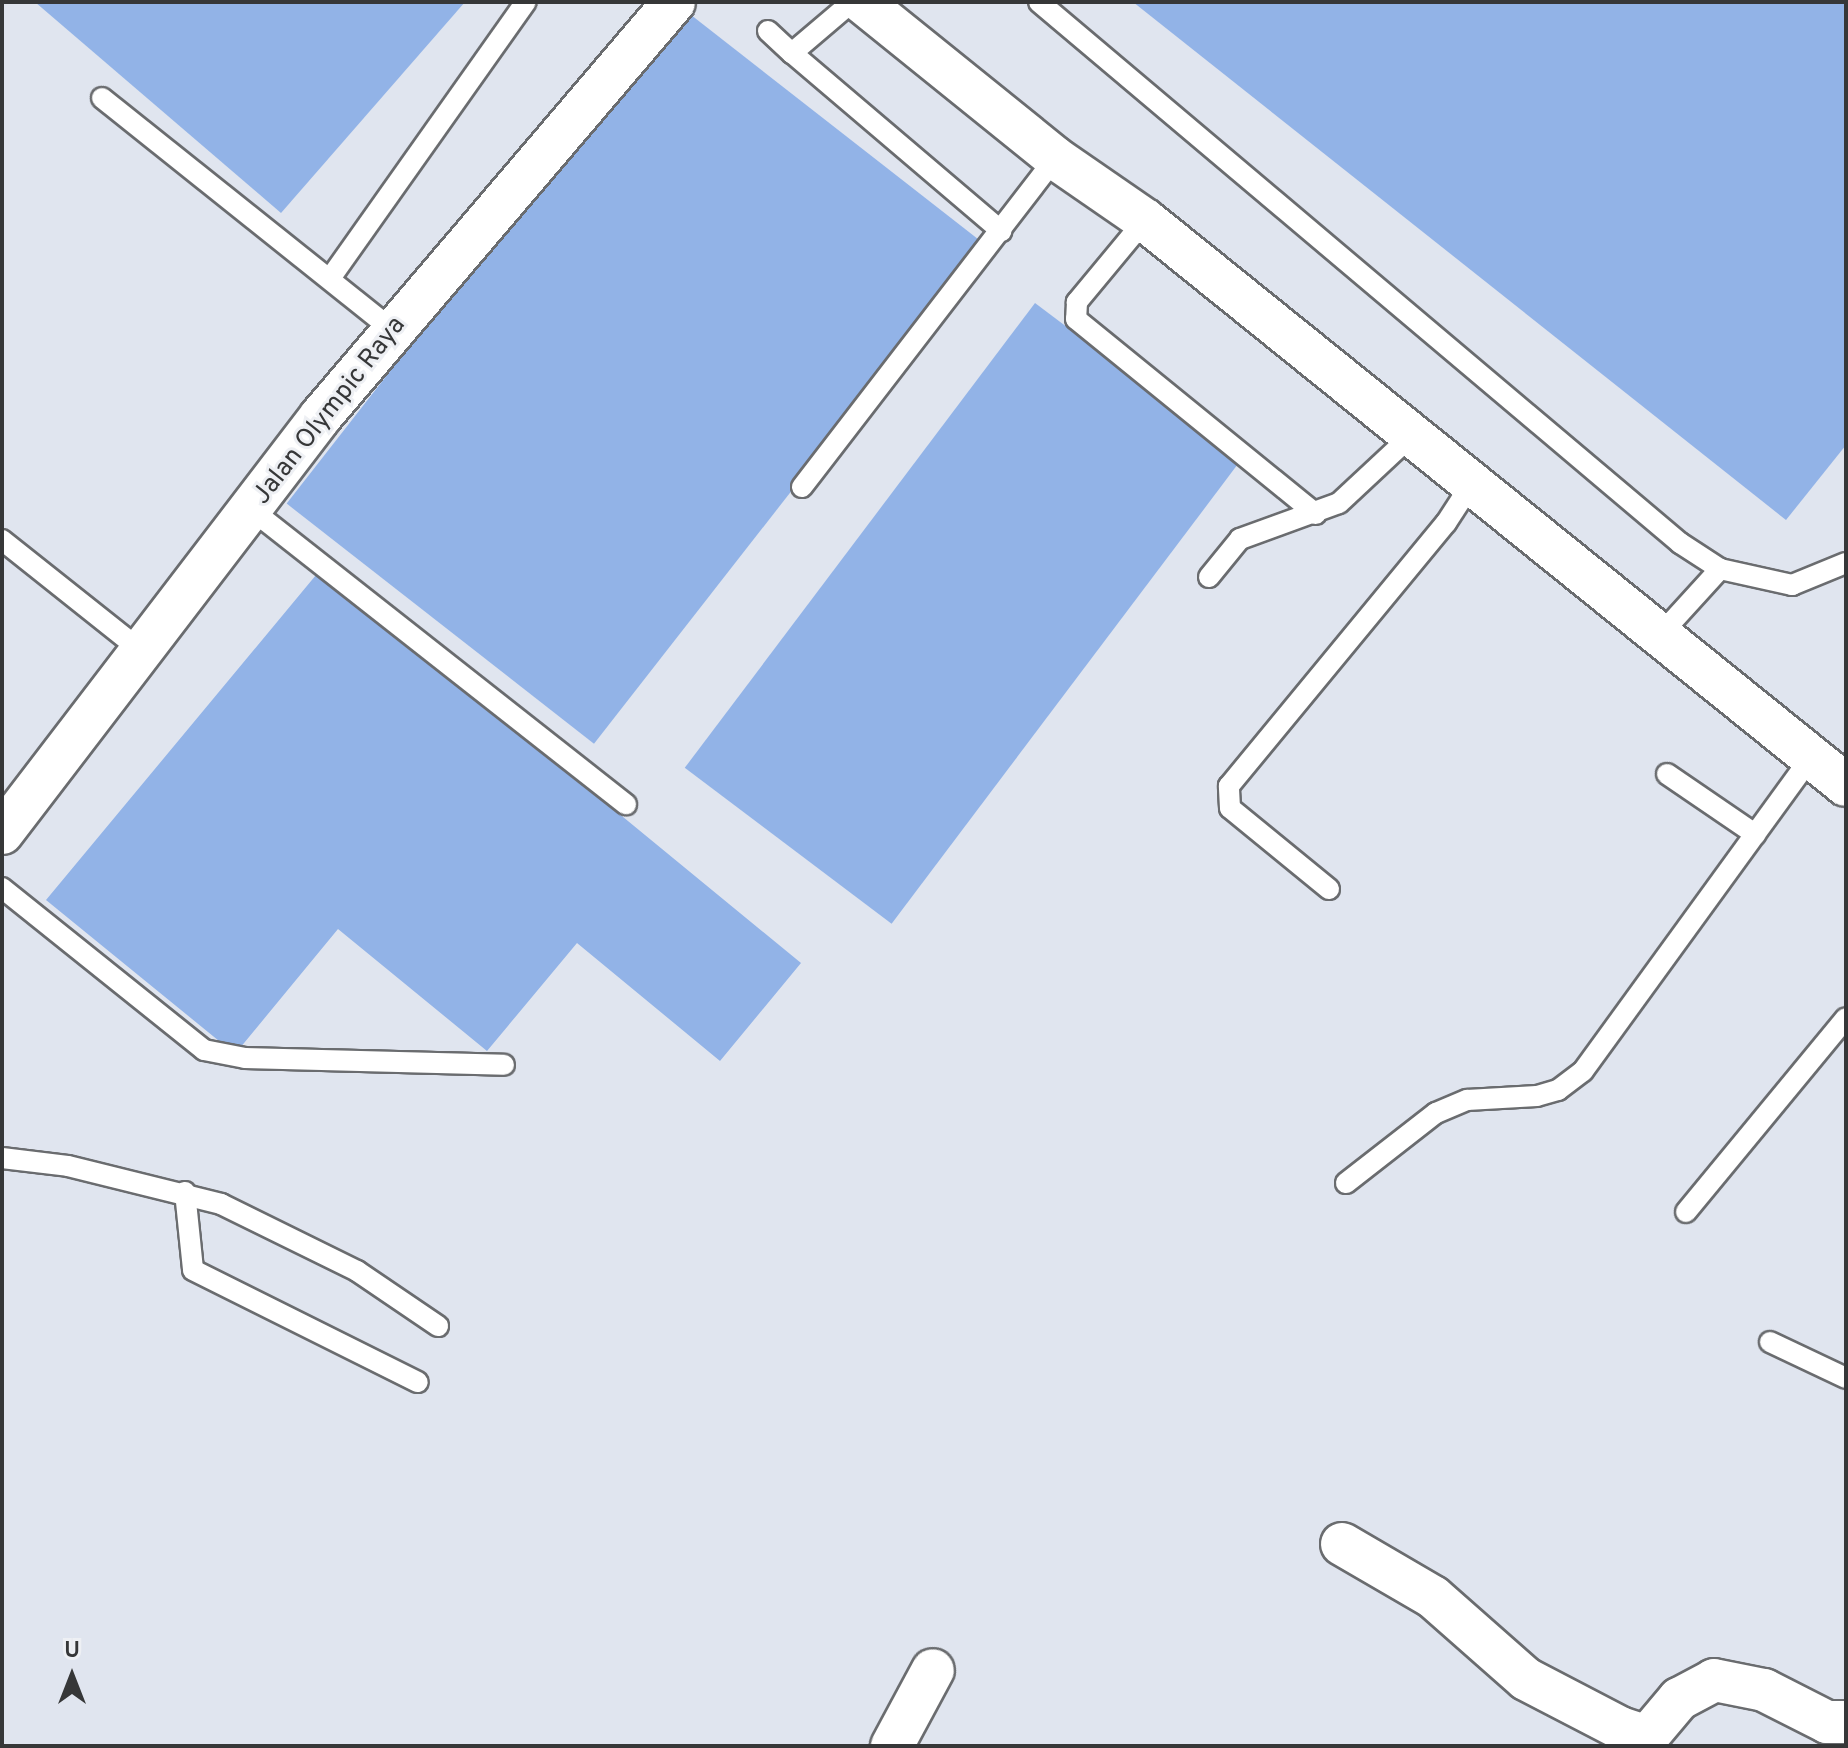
<!DOCTYPE html>
<html>
<head>
<meta charset="utf-8">
<style>
	body { margin:0 }
	#map { position:relative; width:1848px; height:1748px; overflow:hidden; background:#eef0f4; font-family:Overpass,sans-serif }
	div>[style] { position:absolute }
	.built>* { inset:0; background:#e0e5ef; transform-origin:0 0 }
	.building>* { inset:0; background:#92b3e7; transform-origin:0 0 }
	.roads { filter:drop-shadow(2px 0 #6a6c6f) drop-shadow(-2px 0 #6a6c6f) drop-shadow(0 2px #6a6c6f) drop-shadow(0 -2px #6a6c6f) }
	.service>* { height:20px; margin:-10px; padding:0 10px; transform-origin:10px; border-radius:10px; background:#fff }
	.minor>* { height:42px; margin:-21px; padding:0 21px; transform-origin:21px; border-radius:21px; background:#fff }
	span { translate:-50% -50%; white-space:nowrap; text-align:center; line-height:1.15; -webkit-text-stroke:6px #eef0f4; paint-order:stroke }
	.street-label { font-size:26px; color:#363738 }
	.frame { position:absolute; inset:0; border:4px solid #363738; pointer-events:none }
	.north { position:absolute; left:32px; top:1636px; width:80px; height:80px; -webkit-text-stroke:6px #eef0f4; paint-order:stroke; rotate:0deg; font-size:22px; font-weight:700; line-height:32px; text-align:center; color:#363738 }
	.north::after { content:''; display:block; margin:auto; width:28px; height:36px; background:#363738; clip-path:polygon(50% 0,100% 100%,50% 72%,0 100%) }
</style>
</head>
<body>
<div id="map">
	<div class="built">
		<div style="left:2px;top:2px;width:1844px;height:1744px"></div>
	</div>
	<div class="building">
		<div style="clip-path:polygon(35px 2px,465px 2px,281px 213px)"></div>
		<div style="clip-path:polygon(1133px 2px,1846px 2px,1846px 445px,1786px 520px)"></div>
		<div style="left:677px;top:4px;width:390px;height:634px;rotate:38deg"></div>
		<div style="left:1035px;top:303px;width:259px;height:582px;rotate:37deg"></div>
		<div style="clip-path:polygon(321px 569px,801px 963px,720px 1061px,577px 943px,487px 1051px,338px 929px,235px 1054px,46px 900px)"></div>
	</div>
	<div class="roads">
		<div class="service">
			<div style="left:852px;top:2px;width:79px;rotate:139.6deg"></div>
			<div style="left:792px;top:53px;width:275px;rotate:40.4deg"></div>
			<div style="left:1039px;top:2px;width:839px;rotate:40.16deg"></div>
			<div style="left:1680px;top:543px;width:48px;rotate:33deg"></div>
			<div style="left:1720px;top:569px;width:74px;rotate:12.5deg"></div>
			<div style="left:1792px;top:585px;width:58px;rotate:-22.2deg"></div>
			<div style="left:768px;top:31px;width:33px;rotate:43deg"></div>
			<div style="left:102px;top:98px;width:372px;rotate:38.6deg"></div>
			<div style="left:1145px;top:220px;width:107px;rotate:129.7deg"></div>
			<div style="left:1077px;top:302px;width:17px;rotate:93deg"></div>
			<div style="left:1076px;top:319px;width:309px;rotate:39.1deg"></div>
			<div style="left:331px;top:277px;width:337px;rotate:-54.7deg"></div>
			<div style="left:802px;top:487px;width:415px;rotate:-52.4deg"></div>
			<div style="left:252px;top:510px;width:476px;rotate:38.2deg"></div>
			<div style="left:2px;top:540px;width:181px;rotate:38.5deg"></div>
			<div style="left:1209px;top:577px;width:49px;rotate:-50.8deg"></div>
			<div style="left:1240px;top:539px;width:105px;rotate:-20deg"></div>
			<div style="left:1339px;top:503px;width:100px;rotate:-43deg"></div>
			<div style="left:1659px;top:636px;width:91px;rotate:-47.7deg"></div>
			<div style="left:1667px;top:774px;width:107px;rotate:34.3deg"></div>
			<div style="left:2px;top:888px;width:259px;rotate:38.7deg"></div>
			<div style="left:204px;top:1050px;width:42px;rotate:11deg"></div>
			<div style="left:245px;top:1058px;width:259px;rotate:1.5deg"></div>
			<div style="left:1329px;top:889px;width:128px;rotate:-140.7deg"></div>
			<div style="left:1230px;top:808px;width:22px;rotate:-93deg"></div>
			<div style="left:1229px;top:786px;width:341px;rotate:-50.5deg"></div>
			<div style="left:1446px;top:523px;width:48px;rotate:-57deg"></div>
			<div style="left:2px;top:1158px;width:66px;rotate:6.9deg"></div>
			<div style="left:68px;top:1166px;width:158px;rotate:13.9deg"></div>
			<div style="left:221px;top:1204px;width:152px;rotate:26.2deg"></div>
			<div style="left:357px;top:1271px;width:98px;rotate:34.2deg"></div>
			<div style="left:1346px;top:1183px;width:114px;rotate:-37.9deg"></div>
			<div style="left:1436px;top:1113px;width:34px;rotate:-23deg"></div>
			<div style="left:1467px;top:1100px;width:70px;rotate:-3.3deg"></div>
			<div style="left:1537px;top:1096px;width:22px;rotate:-16deg"></div>
			<div style="left:1558px;top:1090px;width:31px;rotate:-37deg"></div>
			<div style="left:1583px;top:1071px;width:387px;rotate:-54deg"></div>
			<div style="left:185px;top:1192px;width:78px;rotate:84.1deg"></div>
			<div style="left:193px;top:1270px;width:251px;rotate:26.5deg"></div>
			<div style="left:1686px;top:1212px;width:251px;rotate:-50.5deg"></div>
			<div style="left:1770px;top:1342px;width:84px;rotate:25.3deg"></div>
		</div>
		<div class="minor">
			<div style="left:862px;top:2px;width:248px;rotate:38.9deg"></div>
			<div style="left:1055px;top:158px;width:109px;rotate:34.6deg"></div>
			<div style="left:1145px;top:220px;width:900px;rotate:38.87deg"></div>
			<div style="left:2px;top:833px;width:525px;rotate:-52.58deg"></div>
			<div style="left:321px;top:416px;width:544px;rotate:-49.55deg"></div>
			<div style="left:1342px;top:1544px;width:105px;rotate:30.2deg"></div>
			<div style="left:1433px;top:1597px;width:124px;rotate:41.4deg"></div>
			<div style="left:1526px;top:1679px;width:106px;rotate:27.5deg"></div>
			<div style="left:1620px;top:1728px;width:28px;rotate:18deg"></div>
			<div style="left:1647px;top:1737px;width:50px;rotate:-49.9deg"></div>
			<div style="left:1679px;top:1699px;width:40px;rotate:-28deg"></div>
			<div style="left:1714px;top:1680px;width:51px;rotate:11.3deg"></div>
			<div style="left:1764px;top:1690px;width:71px;rotate:26.9deg"></div>
			<div style="left:1827px;top:1722px;width:19px"></div>
			<div style="left:892px;top:1746px;width:86px;rotate:-61.7deg"></div>
		</div>
	</div>
	<div class="street-label">
		<span style="left:330px;top:411px;rotate:-52deg">Jalan Olympic Raya</span>
	</div>
	<div class="frame"></div>
	<div class="north">U</div>
</div>
</body>
</html>
